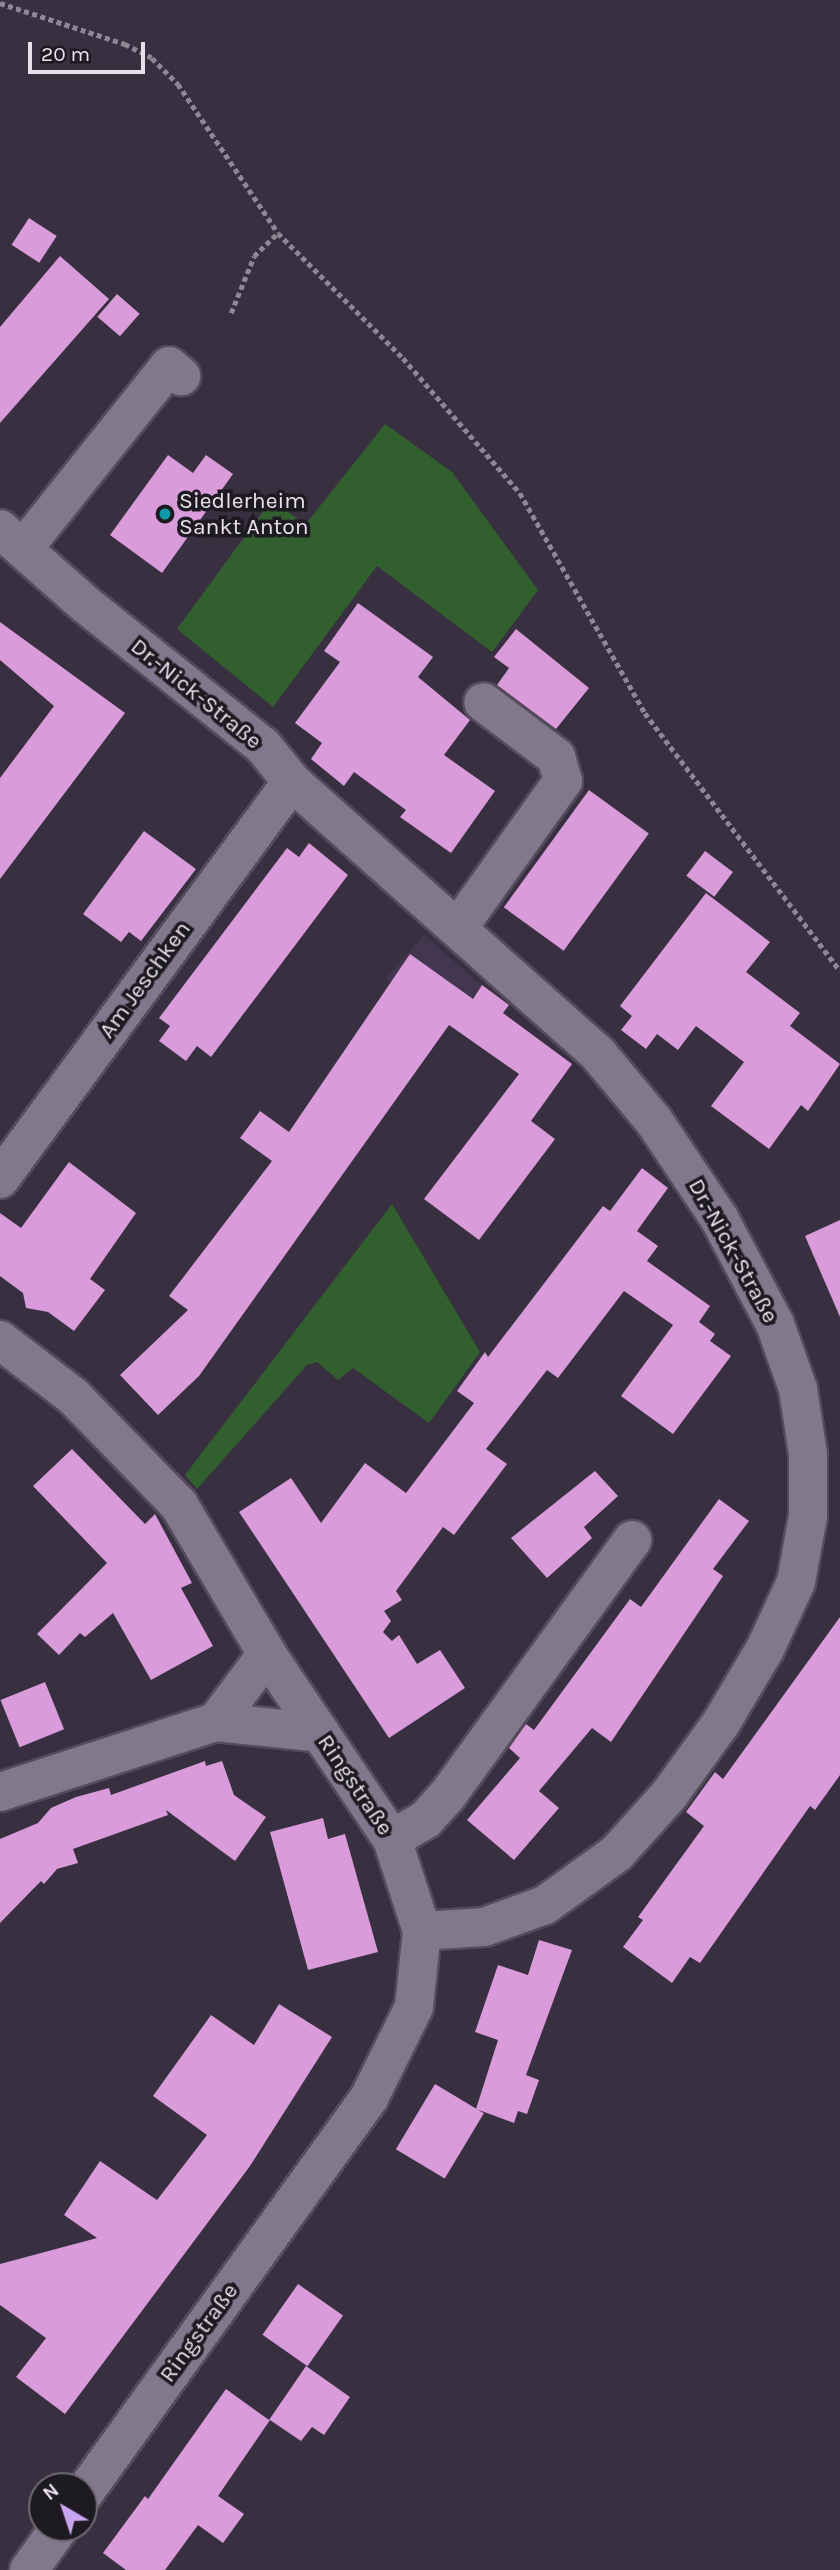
<!DOCTYPE html>
<html>
<head>
<meta charset="utf-8">
<style>
	body { margin:0 }
	#map { position:relative; width:840px; height:2570px; overflow:hidden; background:#382f41; font-family:Karla,sans-serif }
	div>[style] { position:absolute }
	.built>* { inset:0; background:#43374f; transform-origin:0 0 }
	.green>* { inset:0; background:#31602e }
	.building>* { inset:0; background:#d99bd9; transform-origin:0 0 }
	.path>* { height:4.5px; margin-top:-2.25px; transform-origin:0; background:repeating-linear-gradient(90deg,#8f8796 0 5px,transparent 0 8.5px) }
	.roads { filter:drop-shadow(2px 0 #544c5b) drop-shadow(-2px 0 #544c5b) drop-shadow(0 2px #544c5b) drop-shadow(0 -2px #544c5b) }
	.minor>* { height:38px; margin:-19px; padding:0 19px; transform-origin:19px; border-radius:19px; background:#82788d }
	.dots>* { width:19px; height:19px; translate:-50% -50%; box-sizing:border-box; border:4px solid #1e1a22; border-radius:50% }
	span { translate:-50% -50%; white-space:nowrap; text-align:center; line-height:1.15; -webkit-text-stroke:7px #1e1a22; paint-order:stroke }
	.poi-label { font-size:23px; color:#e7e1ed }
	.left { translate:0 -50%; text-align:left }
	.street-label { font-size:23px; color:#e7e1ed }
	.north { position:absolute; left:28px; top:2472px; width:70px; height:70px; box-sizing:border-box; background:#1e1a22; border:2px solid #6e6a73; border-radius:50%; rotate:321deg; font-size:19px; font-weight:700; line-height:28px; text-align:center; color:#e7e1ed }
	.north::after { content:''; display:block; margin:auto; width:24px; height:32px; background:#c8a5ee; clip-path:polygon(50% 0,100% 100%,50% 72%,0 100%) }
	.scale { position:absolute; left:28px; top:42px; width:117px; height:32px; box-sizing:border-box; border:4px solid #e7e1ed; border-top:0; padding-left:9px; font-size:21px; line-height:24px; white-space:nowrap; color:#e7e1ed; -webkit-text-stroke:5px #1e1a22; paint-order:stroke }
</style>
</head>
<body>
<div id="map">
	<div class="built">
		<div style="left:424px;top:935px;width:77px;height:58px;rotate:41deg"></div>
	</div>
	<div class="green">
		<div style="clip-path:polygon(385px 424px,452px 472px,538px 590px,492px 652px,377px 566px,273px 707px,177px 629px,272px 499px,305px 525px)"></div>
		<div style="clip-path:polygon(392px 1204px,480px 1352px,429px 1423px,353px 1368px,338px 1380px,317px 1362px,307px 1365px,197px 1489px,185px 1475px)"></div>
	</div>
	<div class="building">
		<div style="left:29px;top:218px;width:33px;height:32px;rotate:33deg"></div>
		<div style="clip-path:polygon(60px 256px,109px 299px,0 423px,0 327px)"></div>
		<div style="left:117px;top:294px;width:30px;height:30px;rotate:41deg"></div>
		<div style="clip-path:polygon(168px 455px,193px 473px,206px 455px,233px 474px,162px 573px,110px 535px)"></div>
		<div style="clip-path:polygon(358px 603px,433px 657px,418px 677px,470px 720px,444px 755px,495px 791px,451px 853px,400px 817px,406px 810px,354px 772px,344px 786px,311px 759px,322px 743px,295px 723px,340px 662px,324px 651px)"></div>
		<div style="clip-path:polygon(0 622px,125px 713px,0 879px,0 778px,54px 706px,0 660px)"></div>
		<div style="clip-path:polygon(516px 629px,589px 688px,556px 729px,497px 685px,509px 668px,494px 657px)"></div>
		<div style="left:589px;top:790px;width:74px;height:145px;rotate:36deg"></div>
		<div style="clip-path:polygon(144px 831px,196px 869px,141px 941px,129px 932px,121px 942px,83px 914px)"></div>
		<div style="clip-path:polygon(309px 843px,348px 875px,211px 1057px,197px 1046px,186px 1061px,159px 1041px,170px 1026px,159px 1018px,287px 848px,299px 857px)"></div>
		<div style="left:705px;top:851px;width:35px;height:31px;rotate:37deg"></div>
		<div style="clip-path:polygon(706px 893px,770px 942px,746px 972px,800px 1013px,790px 1026px,840px 1064px,808px 1111px,801px 1105px,769px 1149px,711px 1106px,744px 1062px,696px 1026px,678px 1050px,657px 1034px,646px 1049px,621px 1030px,632px 1016px,620px 1006px)"></div>
		<div style="clip-path:polygon(410px 954px,473px 999px,482px 985px,509px 1005px,503px 1013px,572px 1064px,531px 1121px,555px 1139px,479px 1240px,424px 1199px,519px 1074px,449px 1025px,199px 1376px,158px 1415px,120px 1375px,188px 1310px,169px 1296px,272px 1161px,240px 1138px,260px 1111px,289px 1132px)"></div>
		<div style="clip-path:polygon(69px 1162px,136px 1213px,90px 1279px,105px 1290px,74px 1331px,48px 1312px,26px 1308px,23px 1293px,0 1276px,0 1213px,21px 1228px)"></div>
		<div style="clip-path:polygon(642px 1168px,668px 1188px,637px 1231px,658px 1246px,647px 1261px,710px 1306px,699px 1322px,715px 1334px,710px 1341px,731px 1356px,673px 1434px,621px 1396px,673px 1325px,624px 1291px,558px 1378px,547px 1370px,486px 1449px,507px 1464px,454px 1535px,443px 1527px,396px 1591px,402px 1600px,384px 1611px,391px 1621px,383px 1632px,392px 1641px,399px 1635px,417px 1664px,440px 1650px,465px 1688px,389px 1738px,239px 1512px,291px 1478px,321px 1523px,365px 1463px,406px 1493px,474px 1403px,457px 1391px,485px 1352px,488px 1357px,603px 1206px,610px 1211px)"></div>
		<div style="clip-path:polygon(840px 1220px,840px 1317px,805px 1236px)"></div>
		<div style="clip-path:polygon(72px 1449px,145px 1524px,155px 1514px,192px 1583px,181px 1588px,213px 1646px,151px 1680px,113px 1613px,85px 1637px,80px 1633px,59px 1655px,37px 1634px,107px 1563px,33px 1486px)"></div>
		<div style="clip-path:polygon(595px 1471px,618px 1496px,584px 1527px,592px 1538px,547px 1578px,511px 1538px)"></div>
		<div style="clip-path:polygon(719px 1499px,749px 1521px,713px 1569px,723px 1576px,611px 1742px,592px 1728px,539px 1791px,559px 1808px,514px 1860px,467px 1820px,520px 1758px,509px 1748px,526px 1724px,534px 1730px,630px 1599px,641px 1607px)"></div>
		<div style="clip-path:polygon(840px 1617px,840px 1775px,815px 1810px,810px 1806px,700px 1963px,690px 1957px,672px 1983px,623px 1947px,643px 1920px,638px 1917px,704px 1826px,686px 1812px,715px 1772px,723px 1779px)"></div>
		<div style="left:45px;top:1682px;width:51px;height:48px;rotate:68deg"></div>
		<div style="clip-path:polygon(205px 1761px,206px 1766px,222px 1761px,234px 1795px,266px 1817px,235px 1861px,166px 1810px,168px 1815px,73px 1849px,78px 1863px,57px 1869px,44px 1884px,41px 1881px,0 1923px,0 1839px,38px 1823px,51px 1808px,76px 1797px,109px 1788px,111px 1795px)"></div>
		<div style="clip-path:polygon(323px 1818px,328px 1839px,345px 1834px,378px 1952px,308px 1970px,270px 1832px)"></div>
		<div style="clip-path:polygon(539px 1940px,572px 1950px,526px 2075px,539px 2080px,527px 2114px,518px 2111px,514px 2123px,476px 2109px,498px 2040px,475px 2032px,498px 1965px,528px 1975px)"></div>
		<div style="clip-path:polygon(279px 2004px,332px 2037px,250px 2166px,65px 2414px,16px 2377px,46px 2338px,0 2305px,0 2264px,97px 2238px,64px 2215px,100px 2161px,157px 2200px,207px 2135px,153px 2096px,211px 2015px,254px 2045px)"></div>
		<div style="left:435px;top:2084px;width:57px;height:76px;rotate:31deg"></div>
		<div style="left:298px;top:2284px;width:55px;height:62px;rotate:35deg"></div>
		<div style="clip-path:polygon(306px 2366px,350px 2397px,324px 2435px,312px 2427px,301px 2441px,270px 2420px,218px 2496px,244px 2514px,223px 2543px,198px 2525px,165px 2570px,126px 2570px,103px 2553px,145px 2496px,148px 2499px,226px 2389px,269px 2420px)"></div>
	</div>
	<div class="path">
		<div style="left:0;top:3px;width:132px;rotate:18.2deg"></div>
		<div style="left:125px;top:44px;width:30px;rotate:27deg"></div>
		<div style="left:152px;top:58px;width:37px;rotate:45deg"></div>
		<div style="left:178px;top:84px;width:179px;rotate:56.1deg"></div>
		<div style="left:278px;top:233px;width:177px;rotate:45deg"></div>
		<div style="left:403px;top:358px;width:179px;rotate:49.1deg"></div>
		<div style="left:520px;top:493px;width:253px;rotate:60.4deg"></div>
		<div style="left:645px;top:713px;width:323px;rotate:52.9deg"></div>
		<div style="left:231px;top:313px;width:61px;rotate:-68deg"></div>
		<div style="left:254px;top:256px;width:33px;rotate:-44deg"></div>
	</div>
	<div class="roads">
		<div class="minor">
			<div style="left:0;top:529px;width:113px;rotate:41.4deg"></div>
			<div style="left:85px;top:604px;width:228px;rotate:38.6deg"></div>
			<div style="left:263px;top:746px;width:46px;rotate:51.1deg"></div>
			<div style="left:292px;top:782px;width:411px;rotate:41.6deg"></div>
			<div style="left:599px;top:1055px;width:86px;rotate:50.2deg"></div>
			<div style="left:654px;top:1121px;width:117px;rotate:56.2deg"></div>
			<div style="left:719px;top:1218px;width:120px;rotate:62.2deg"></div>
			<div style="left:775px;top:1324px;width:69px;rotate:70.5deg"></div>
			<div style="left:798px;top:1389px;width:66px;rotate:81.3deg"></div>
			<div style="left:808px;top:1454px;width:62px;rotate:90deg"></div>
			<div style="left:808px;top:1516px;width:67px;rotate:100.3deg"></div>
			<div style="left:796px;top:1582px;width:74px;rotate:114.8deg"></div>
			<div style="left:765px;top:1649px;width:86px;rotate:120.7deg"></div>
			<div style="left:721px;top:1723px;width:89px;rotate:125.8deg"></div>
			<div style="left:669px;top:1795px;width:78px;rotate:131.9deg"></div>
			<div style="left:617px;top:1853px;width:89px;rotate:144.2deg"></div>
			<div style="left:545px;top:1905px;width:65px;rotate:160.2deg"></div>
			<div style="left:484px;top:1927px;width:62px;rotate:176.3deg"></div>
			<div style="left:23px;top:549px;width:234px;rotate:-51.4deg"></div>
			<div style="left:169px;top:366px;width:16px;rotate:40deg"></div>
			<div style="left:458px;top:928px;width:181px;rotate:-54.5deg"></div>
			<div style="left:563px;top:781px;width:25px;rotate:-106deg"></div>
			<div style="left:556px;top:757px;width:91px;rotate:-143deg"></div>
			<div style="left:0;top:1179px;width:493px;rotate:-53.7deg"></div>
			<div style="left:0;top:1340px;width:92px;rotate:37.5deg"></div>
			<div style="left:73px;top:1396px;width:152px;rotate:45.8deg"></div>
			<div style="left:179px;top:1505px;width:173px;rotate:59.4deg"></div>
			<div style="left:267px;top:1654px;width:223px;rotate:56deg"></div>
			<div style="left:392px;top:1839px;width:97px;rotate:71.9deg"></div>
			<div style="left:422px;top:1931px;width:76px;rotate:96deg"></div>
			<div style="left:414px;top:2007px;width:102px;rotate:116.3deg"></div>
			<div style="left:369px;top:2098px;width:487px;rotate:125.8deg"></div>
			<div style="left:216px;top:1722px;width:85px;rotate:-53.1deg"></div>
			<div style="left:0;top:1792px;width:227px;rotate:-18deg"></div>
			<div style="left:216px;top:1722px;width:105px;rotate:6deg"></div>
			<div style="left:392px;top:1839px;width:39px;rotate:-30deg"></div>
			<div style="left:426px;top:1819px;width:31px;rotate:-48deg"></div>
			<div style="left:447px;top:1796px;width:316px;rotate:-54.1deg"></div>
			<div style="left:29px;top:2570px;width:52px;rotate:-54.5deg"></div>
		</div>
	</div>
	<div class="dots">
		<div style="left:165px;top:514px;background:#0f9aa8"></div>
	</div>
	<div class="poi-label">
		<span class="left" style="left:179px;top:514px">Siedlerheim<br>Sankt Anton</span>
	</div>
	<div class="street-label">
		<span style="left:196px;top:694px;rotate:39deg">Dr.-Nick-Straße</span>
		<span style="left:145px;top:980px;rotate:-54deg">Am Jeschken</span>
		<span style="left:733px;top:1251px;rotate:61deg">Dr.-Nick-Straße</span>
		<span style="left:355px;top:1785px;rotate:56deg">Ringstraße</span>
		<span style="left:199px;top:2333px;rotate:-54deg">Ringstraße</span>
	</div>
	<div class="north">N</div>
	<div class="scale">20 m</div>
</div>
</body>
</html>
